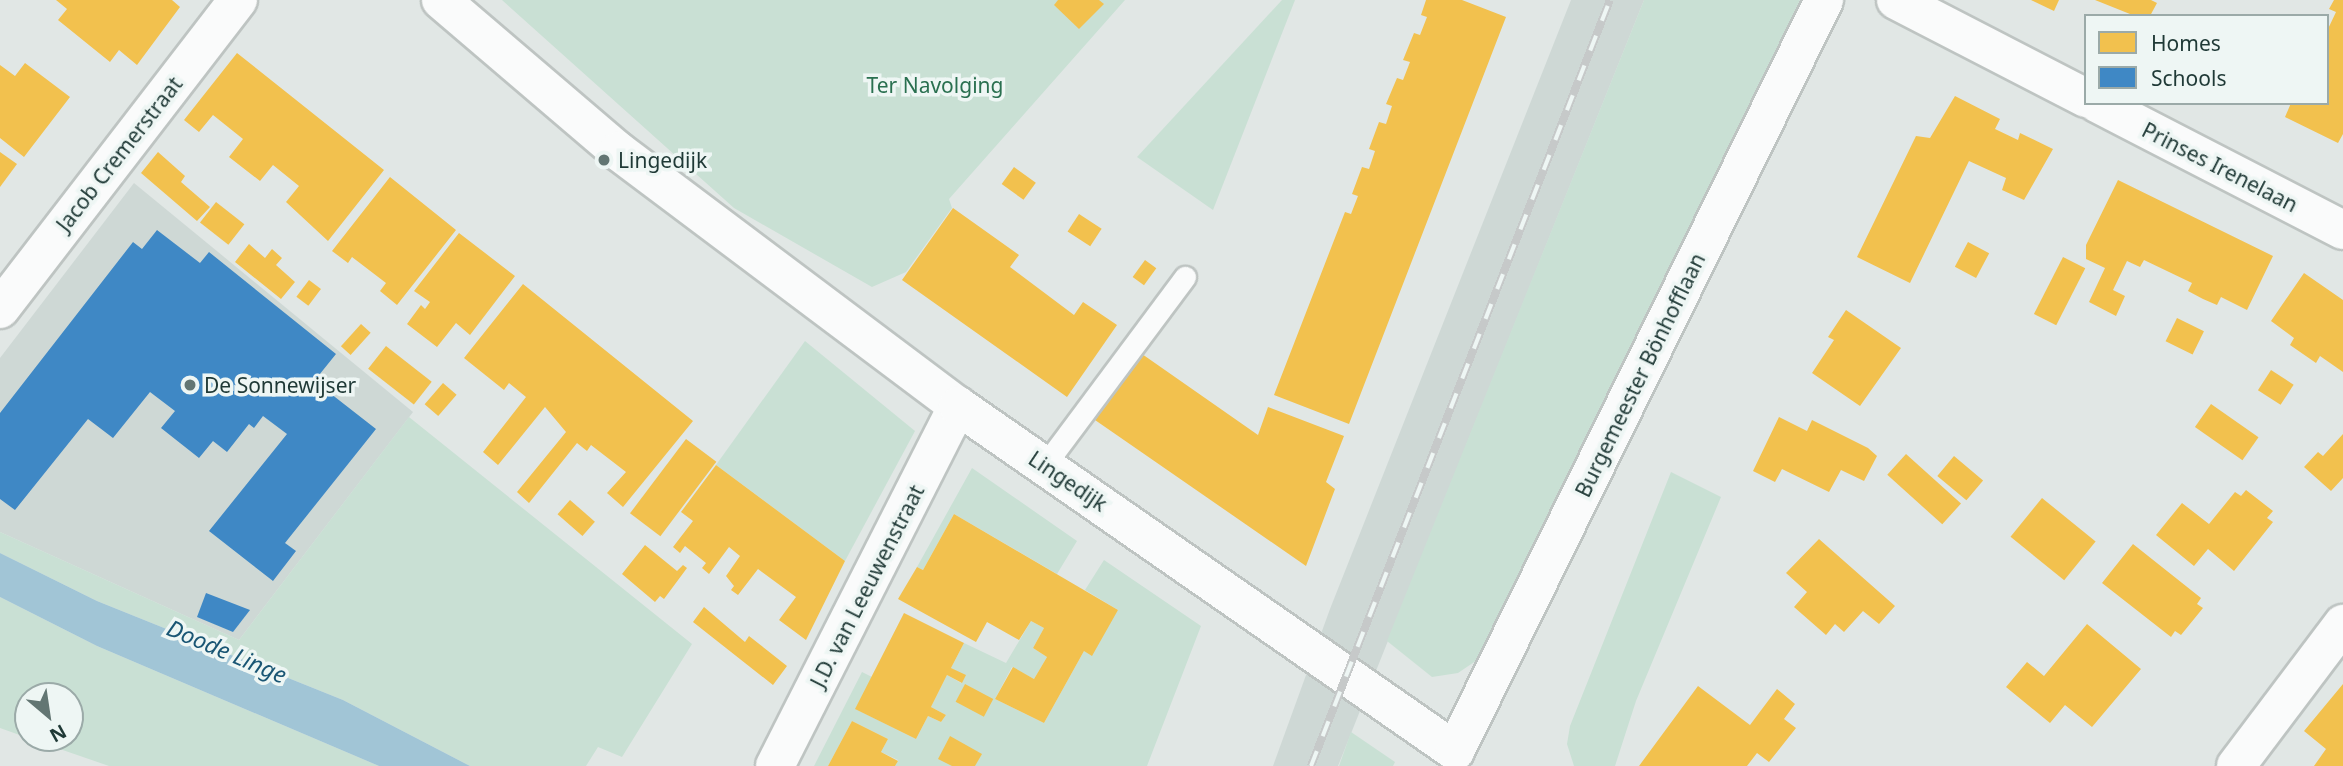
<!DOCTYPE html>
<html>
<head>
<meta charset="utf-8">
<style>
	body { margin:0 }
	#map { position:relative; width:2343px; height:766px; overflow:hidden; background:#e1e7e5; font-family:"Noto Sans",sans-serif }
	div>[style] { position:absolute }
	.built>* { inset:0; background:#ced8d5 }
	.green>* { inset:0; background:#c9e0d4 }
	.water>* { inset:0; background:#a1c5d6 }
	.homes>* { inset:0; background:#f2c14e; transform-origin:0 0 }
	.schools>* { inset:0; background:#3f88c5 }
	.roads { filter:drop-shadow(2px 0 #bec4c2) drop-shadow(-2px 0 #bec4c2) drop-shadow(0 2px #bec4c2) drop-shadow(0 -2px #bec4c2) }
	.lane>* { height:21px; margin:-10.5px; padding:0 10.5px; transform-origin:10.5px; border-radius:10.5px; background:#fafbfb }
	.street>* { height:38px; margin:-19px; padding:0 19px; transform-origin:19px; border-radius:19px; background:#fafbfb }
	.secondary>* { height:38px; margin:-19px; padding:0 19px; transform-origin:19px; border-radius:19px; background:#fafbfb }
	.rail>* { height:8px; margin-top:-4px; transform-origin:0; background:repeating-linear-gradient(90deg,#eef6f4 0 16px,#c6c9c9 0 32px); box-sizing:border-box; border-block:2px solid #c6c9c9 }
	.dots>* { width:19px; height:19px; translate:-50% -50%; box-sizing:border-box; border:4px solid #eef6f4; border-radius:50% }
	span { translate:-50% -50%; white-space:nowrap; text-align:center; line-height:1.15; -webkit-text-stroke:7px #eef6f4; paint-order:stroke }
	.park-label { font-size:21px; color:#2a7050 }
	.street-label { font-size:21px; color:#1f3936 }
	.poi-label { font-size:21px; color:#1f3936 }
	.left { translate:0 -50%; text-align:left }
	.water-label { font-size:23px; color:#1a5674; font-style:italic }
	.legend { position:absolute; left:2084px; top:14px; width:245px; height:91px; box-sizing:border-box; background:#eef6f4; border:2px solid #9baaa8; margin:0; padding:9px 12px; list-style:none; font-size:21px; color:#1f3936 }
	.legend li { display:flex; align-items:center; gap:14px; height:35px }
	.legend b { width:35px; border:2px solid #9baaa8 }
	.north { position:absolute; left:14px; top:682px; width:70px; height:70px; box-sizing:border-box; background:#eef6f4; border:2px solid #9baaa8; border-radius:50%; rotate:151deg; font-size:19px; font-weight:700; line-height:28px; text-align:center; color:#1f3936 }
	.north::after { content:''; display:block; margin:auto; width:24px; height:32px; background:#637673; clip-path:polygon(50% 0,100% 100%,50% 72%,0 100%) }
</style>
</head>
<body>
<div id="map">
	<div class="built">
		<div style="clip-path:polygon(1571px 0,1644px 0,1338px 766px,1273px 766px,1330px 609px)"></div>
		<div style="clip-path:polygon(134px 183px,413px 412px,239px 640px,0 532px,0 358px)"></div>
	</div>
	<div class="green">
		<div style="clip-path:polygon(502px 0,1125px 0,949px 199px,952px 208px,906px 272px,872px 287px,734px 208px)"></div>
		<div style="clip-path:polygon(1282px 0,1295px 0,1213px 210px,1137px 157px)"></div>
		<div style="clip-path:polygon(1644px 0,1800px 0,1486px 654px,1458px 673px,1432px 677px,1387px 641px)"></div>
		<div style="clip-path:polygon(805px 341px,915px 431px,845px 561px,716px 465px)"></div>
		<div style="clip-path:polygon(409px 417px,692px 644px,622px 757px,598px 747px,586px 766px,470px 766px,343px 700px,97px 601px,0 553px,0 532px,239px 640px)"></div>
		<div style="clip-path:polygon(972px 468px,1077px 541px,1057px 574px,954px 514px,923px 570px,917px 567px)"></div>
		<div style="clip-path:polygon(1671px 472px,1721px 497px,1636px 701px,1615px 766px,1574px 766px,1567px 744px,1570px 726px)"></div>
		<div style="clip-path:polygon(1104px 560px,1201px 626px,1147px 766px,895px 766px,898px 760px,881px 752px,888px 739px,852px 721px,828px 766px,814px 766px,862px 672px,872px 677px,856px 709px,916px 739px,928px 716px,941px 722px,946px 715px,931px 707px,947px 675px,961px 683px,965px 676px,951px 668px,964px 643px,1006px 663px,1031px 621px,1044px 628px,1033px 648px,1047px 657px,1034px 679px,1012px 667px,995px 699px,1044px 723px,1084px 651px,1118px 610px,1085px 590px)"></div>
		<div style="clip-path:polygon(0 597px,97px 646px,379px 766px,109px 766px,28px 738px,70px 738px,70px 696px,28px 696px,28px 738px,0 728px)"></div>
		<div style="clip-path:polygon(1351px 732px,1395px 762px,1393px 766px,1339px 766px)"></div>
	</div>
	<div class="water">
		<div style="clip-path:polygon(0 553px,97px 601px,343px 700px,470px 766px,379px 766px,97px 646px,0 597px)"></div>
	</div>
	<div class="homes">
		<div style="clip-path:polygon(56px 0,172px 0,180px 7px,137px 65px,119px 50px,110px 62px,58px 20px,67px 9px)"></div>
		<div style="clip-path:polygon(1058px 0,1099px 0,1104px 4px,1079px 29px,1054px 5px)"></div>
		<div style="clip-path:polygon(1426px 0,1462px 0,1506px 17px,1349px 424px,1274px 395px,1345px 212px,1351px 214px,1358px 196px,1352px 194px,1362px 167px,1369px 169px,1375px 151px,1369px 149px,1379px 122px,1386px 124px,1392px 106px,1386px 104px,1397px 78px,1403px 80px,1410px 62px,1403px 60px,1414px 33px,1420px 35px,1427px 17px,1421px 15px)"></div>
		<div style="clip-path:polygon(2031px 0,2059px 0,2054px 11px)"></div>
		<div style="clip-path:polygon(2095px 0,2151px 0,2157px 3px,2150px 16px,2135px 16px)"></div>
		<div style="clip-path:polygon(2334px 0,2343px 0,2343px 134px,2338px 143px,2285px 117px,2291px 103px,2327px 103px,2327px 31px,2336px 12px,2329px 9px)"></div>
		<div style="clip-path:polygon(237px 53px,384px 170px,328px 241px,286px 202px,299px 186px,273px 165px,260px 181px,229px 157px,243px 139px,213px 115px,199px 132px,184px 120px)"></div>
		<div style="clip-path:polygon(25px 63px,70px 97px,24px 157px,0 138px,0 65px,15px 76px)"></div>
		<div style="clip-path:polygon(1955px 96px,2000px 119px,1995px 129px,2018px 140px,2020px 133px,2053px 149px,2024px 200px,2002px 190px,2006px 178px,1969px 161px,1910px 283px,1857px 257px,1916px 136px,1930px 138px)"></div>
		<div style="clip-path:polygon(0 152px,17px 164px,0 187px)"></div>
		<div style="clip-path:polygon(158px 152px,185px 176px,181px 182px,210px 207px,197px 221px,141px 173px)"></div>
		<div style="left:1014px;top:167px;width:27px;height:21px;rotate:36deg"></div>
		<div style="clip-path:polygon(390px 177px,456px 230px,397px 305px,380px 291px,386px 283px,352px 257px,348px 263px,332px 251px)"></div>
		<div style="clip-path:polygon(2118px 180px,2273px 256px,2247px 310px,2221px 297px,2217px 305px,2203px 299px,2188px 291px,2192px 283px,2144px 260px,2140px 267px,2127px 261px,2113px 290px,2125px 296px,2116px 316px,2089px 302px,2105px 268px,2086px 259px,2086px 245px)"></div>
		<div style="left:216px;top:202px;width:36px;height:26px;rotate:38deg"></div>
		<div style="clip-path:polygon(953px 208px,1019px 255px,1010px 267px,1074px 315px,1083px 302px,1117px 325px,1067px 397px,902px 280px)"></div>
		<div style="left:1079px;top:214px;width:27px;height:21px;rotate:33deg"></div>
		<div style="clip-path:polygon(459px 233px,515px 276px,470px 335px,456px 323px,437px 347px,407px 324px,421px 305px,425px 309px,430px 302px,414px 291px)"></div>
		<div style="left:1968px;top:242px;width:24px;height:28px;rotate:28deg"></div>
		<div style="clip-path:polygon(249px 244px,265px 258px,272px 249px,282px 258px,276px 265px,295px 282px,281px 299px,235px 262px)"></div>
		<div style="left:2063px;top:257px;width:25px;height:64px;rotate:27deg"></div>
		<div style="left:1145px;top:260px;width:14px;height:21px;rotate:36deg"></div>
		<div style="clip-path:polygon(2304px 273px,2343px 300px,2343px 372px,2320px 356px,2316px 363px,2290px 345px,2294px 338px,2271px 321px)"></div>
		<div style="left:309px;top:280px;width:15px;height:21px;rotate:37deg"></div>
		<div style="clip-path:polygon(523px 284px,693px 421px,623px 507px,607px 493px,626px 472px,591px 445px,587px 451px,577px 443px,529px 503px,517px 492px,566px 432px,545px 407px,498px 465px,483px 452px,526px 397px,509px 383px,504px 390px,464px 358px)"></div>
		<div style="clip-path:polygon(1846px 310px,1901px 348px,1860px 406px,1812px 373px,1834px 340px,1828px 337px)"></div>
		<div style="left:2177px;top:318px;width:30px;height:26px;rotate:26deg"></div>
		<div style="left:361px;top:324px;width:13px;height:30px;rotate:42deg"></div>
		<div style="left:386px;top:346px;width:58px;height:29px;rotate:38deg"></div>
		<div style="clip-path:polygon(1142px 354px,1258px 435px,1268px 407px,1344px 436px,1326px 482px,1335px 489px,1306px 566px,1095px 420px)"></div>
		<div style="left:2271px;top:370px;width:27px;height:24px;rotate:33deg"></div>
		<div style="left:443px;top:383px;width:18px;height:28px;rotate:41deg"></div>
		<div style="left:2211px;top:404px;width:58px;height:28px;rotate:35deg"></div>
		<div style="clip-path:polygon(1779px 417px,1807px 431px,1812px 420px,1868px 448px,1877px 456px,1864px 481px,1841px 470px,1829px 492px,1782px 469px,1775px 482px,1753px 471px)"></div>
		<div style="clip-path:polygon(2343px 434px,2343px 478px,2331px 491px,2304px 467px,2318px 452px,2323px 456px)"></div>
		<div style="left:686px;top:439px;width:38px;height:93px;rotate:37deg"></div>
		<div style="left:1906px;top:454px;width:74px;height:28px;rotate:42deg"></div>
		<div style="left:1954px;top:456px;width:38px;height:26px;rotate:40deg"></div>
		<div style="clip-path:polygon(716px 465px,845px 561px,806px 640px,779px 620px,796px 597px,758px 569px,738px 595px,731px 590px,734px 586px,726px 576px,740px 556px,729px 547px,709px 574px,702px 568px,706px 563px,685px 546px,680px 553px,673px 547px,693px 521px,681px 512px)"></div>
		<div style="clip-path:polygon(2246px 490px,2273px 511px,2267px 518px,2273px 522px,2234px 571px,2208px 549px,2194px 566px,2156px 535px,2182px 503px,2209px 524px,2235px 492px,2241px 496px)"></div>
		<div style="left:2042px;top:498px;width:69px;height:50px;rotate:39deg"></div>
		<div style="left:570px;top:500px;width:33px;height:19px;rotate:41deg"></div>
		<div style="clip-path:polygon(954px 514px,1118px 610px,1092px 656px,1084px 651px,1044px 723px,995px 699px,1013px 667px,1034px 679px,1047px 657px,1033px 648px,1044px 628px,1031px 621px,1019px 640px,987px 622px,976px 642px,898px 599px,917px 567px,923px 570px)"></div>
		<div style="clip-path:polygon(1819px 539px,1895px 606px,1879px 624px,1863px 611px,1844px 632px,1835px 624px,1826px 635px,1794px 607px,1807px 592px,1786px 573px)"></div>
		<div style="clip-path:polygon(2133px 544px,2201px 598px,2197px 604px,2203px 608px,2181px 635px,2175px 631px,2171px 637px,2102px 583px)"></div>
		<div style="clip-path:polygon(645px 545px,677px 571px,683px 565px,687px 568px,664px 599px,660px 596px,655px 602px,622px 574px)"></div>
		<div style="clip-path:polygon(704px 607px,745px 642px,749px 636px,787px 666px,773px 685px,693px 622px)"></div>
		<div style="clip-path:polygon(904px 613px,964px 643px,951px 668px,966px 675px,962px 683px,947px 675px,931px 707px,946px 715px,941px 722px,928px 716px,916px 739px,855px 709px)"></div>
		<div style="clip-path:polygon(2087px 624px,2141px 669px,2092px 727px,2065px 705px,2050px 723px,2006px 687px,2027px 662px,2044px 676px)"></div>
		<div style="left:965px;top:684px;width:32px;height:20px;rotate:28deg"></div>
		<div style="clip-path:polygon(2343px 684px,2343px 766px,2314px 766px,2326px 749px,2304px 731px)"></div>
		<div style="clip-path:polygon(1698px 686px,1750px 725px,1777px 689px,1795px 704px,1784px 719px,1796px 728px,1769px 762px,1757px 753px,1747px 766px,1639px 766px)"></div>
		<div style="clip-path:polygon(852px 721px,888px 739px,881px 752px,898px 761px,895px 766px,828px 766px)"></div>
		<div style="clip-path:polygon(950px 736px,982px 754px,975px 766px,952px 766px,938px 759px)"></div>
	</div>
	<div class="schools">
		<div style="clip-path:polygon(157px 230px,200px 263px,209px 252px,336px 354px,311px 385px,322px 395px,326px 390px,376px 429px,285px 543px,296px 551px,273px 581px,209px 531px,287px 434px,263px 416px,254px 428px,249px 424px,227px 452px,213px 441px,199px 458px,161px 428px,175px 411px,150px 392px,113px 438px,88px 419px,15px 510px,0 499px,0 413px,133px 242px,142px 249px)"></div>
		<div style="clip-path:polygon(206px 593px,250px 610px,233px 632px,197px 617px)"></div>
	</div>
	<div class="roads">
		<div class="lane">
			<div style="left:1044px;top:466px;width:236px;rotate:-53.3deg"></div>
		</div>
		<div class="street">
			<div style="left:1896px;top:0;width:214px;rotate:27.3deg"></div>
			<div style="left:2097px;top:103px;width:277px;rotate:27.3deg"></div>
			<div style="left:0;top:309px;width:390px;rotate:-52.4deg"></div>
			<div style="left:775px;top:766px;width:404px;rotate:-63.1deg"></div>
			<div style="left:2236px;top:766px;width:178px;rotate:-53deg"></div>
		</div>
		<div class="secondary">
			<div style="left:441px;top:0;width:233px;rotate:40.5deg"></div>
			<div style="left:618px;top:151px;width:425px;rotate:36.9deg"></div>
			<div style="left:958px;top:406px;width:605px;rotate:34.77deg"></div>
			<div style="left:1455px;top:751px;width:837px;rotate:-63.83deg"></div>
		</div>
	</div>
	<div class="rail">
		<div style="left:1311px;top:766px;width:822px;rotate:-68.68deg"></div>
	</div>
	<div class="dots">
		<div style="left:604px;top:160px;background:#637673"></div>
		<div style="left:190px;top:385px;background:#637673"></div>
	</div>
	<div class="park-label">
		<span style="left:935px;top:85px">Ter Navolging</span>
	</div>
	<div class="street-label">
		<span style="left:119px;top:154px;rotate:-52deg">Jacob Cremerstraat</span>
		<span style="left:2220px;top:167px;rotate:27deg">Prinses Irenelaan</span>
		<span style="left:1640px;top:375px;rotate:-64deg">Burgemeester Bönhofflaan</span>
		<span style="left:1068px;top:481px;rotate:34deg">Lingedijk</span>
		<span style="left:867px;top:586px;rotate:-63deg">J.D. van Leeuwenstraat</span>
	</div>
	<div class="poi-label">
		<span class="left" style="left:618px;top:160px">Lingedijk</span>
		<span class="left" style="left:204px;top:385px">De Sonnewijser</span>
	</div>
	<div class="water-label">
		<span style="left:227px;top:651px;rotate:23deg">Doode Linge</span>
	</div>
	<ul class="legend">
	<li><b style="height:19px;background:#f2c14e"></b>Homes</li>
	<li><b style="height:19px;background:#3f88c5"></b>Schools</li>
	</ul>
	<div class="north">N</div>
</div>
</body>
</html>
